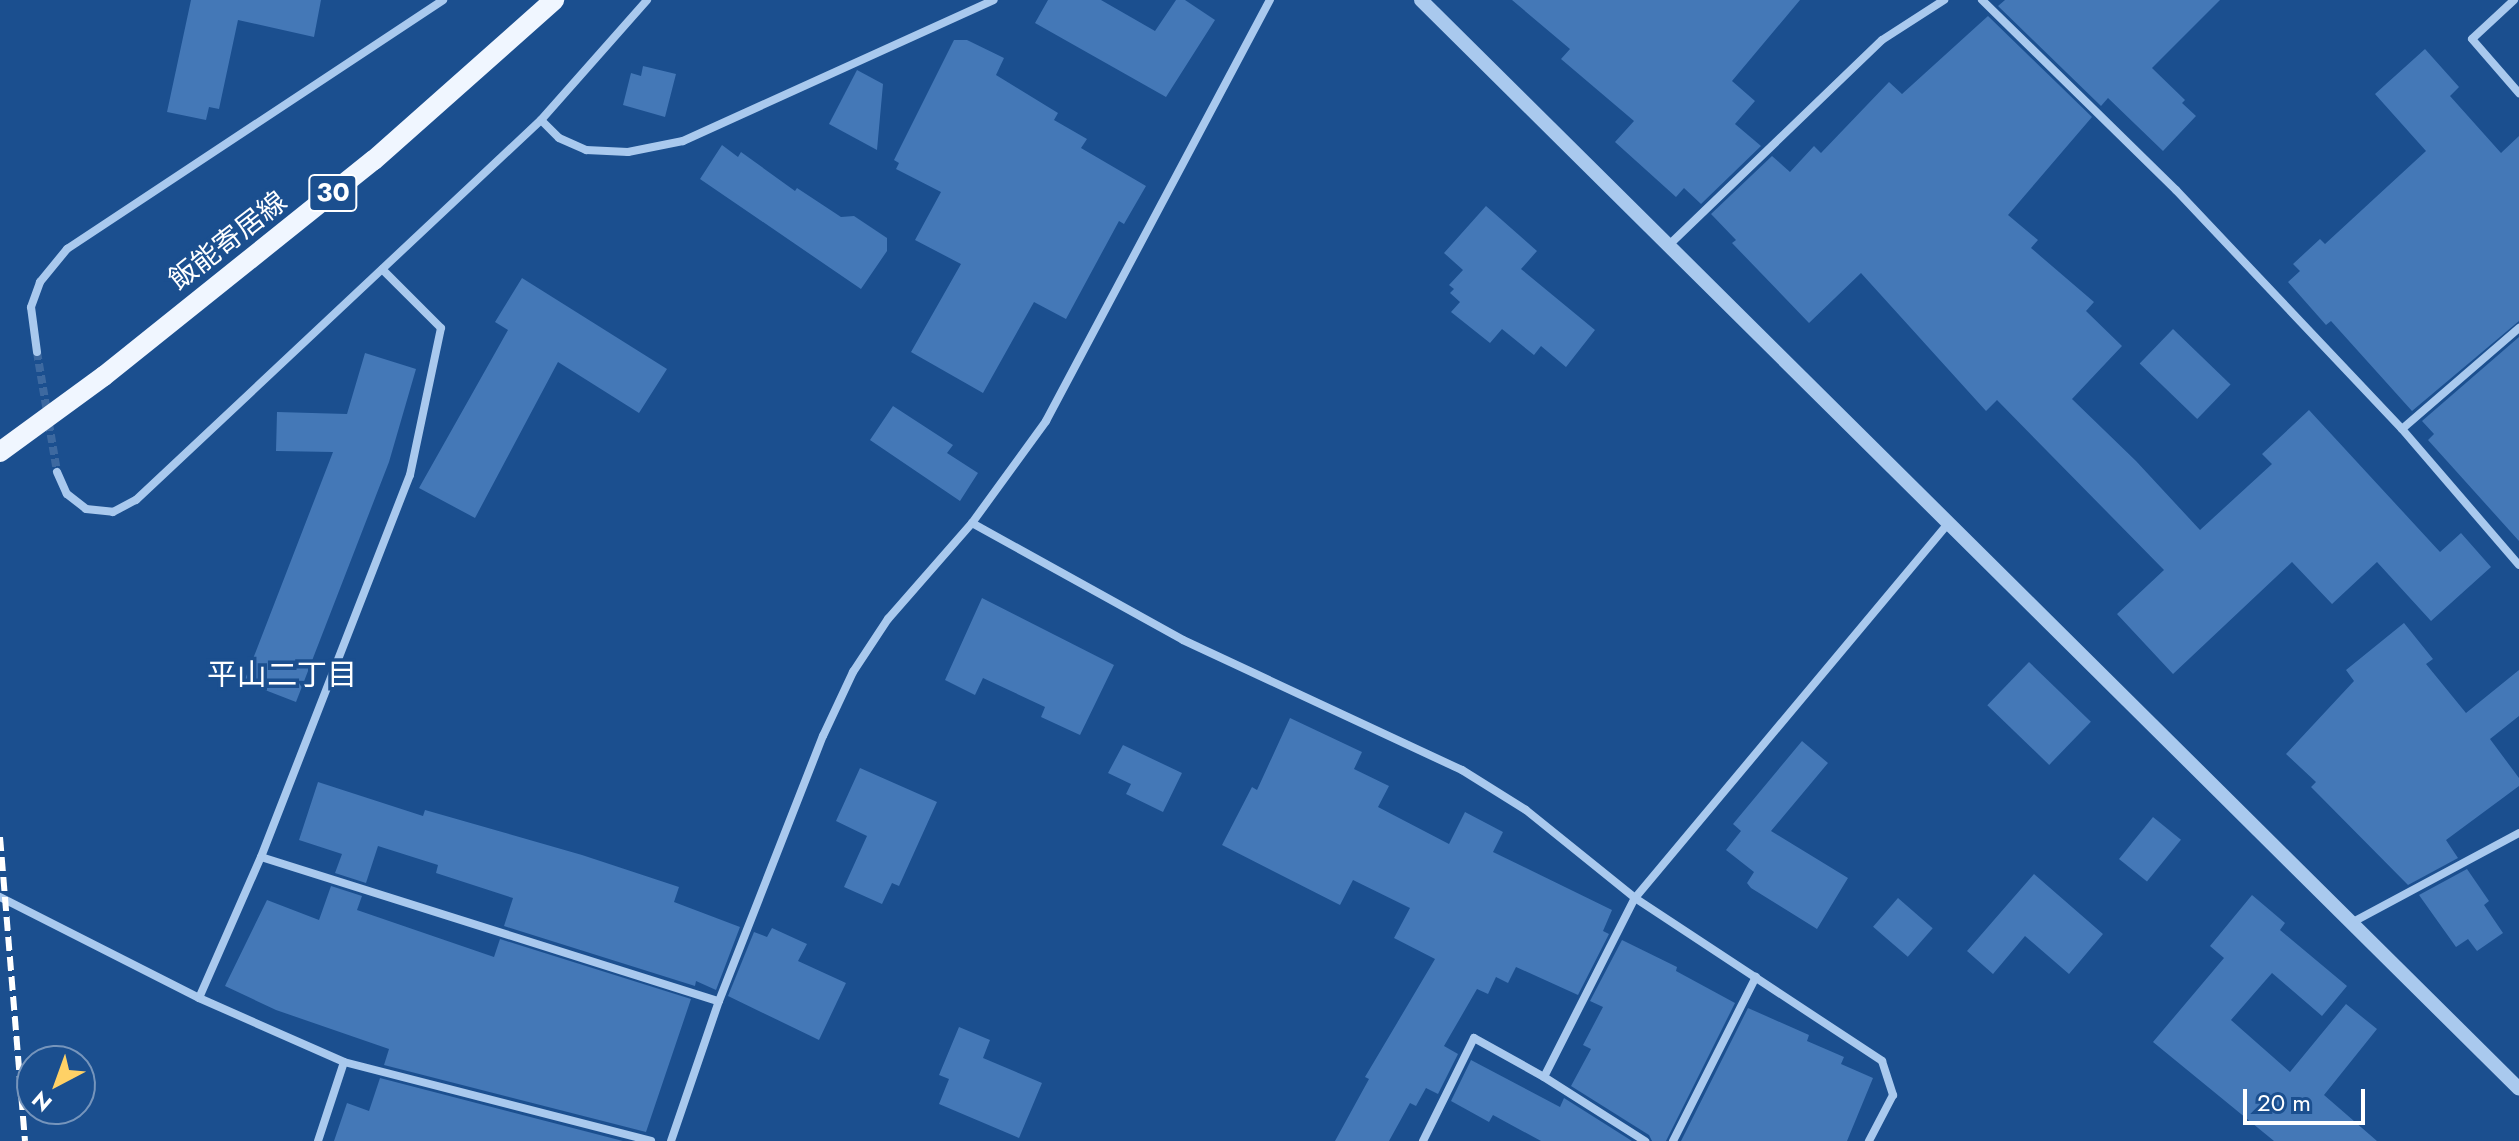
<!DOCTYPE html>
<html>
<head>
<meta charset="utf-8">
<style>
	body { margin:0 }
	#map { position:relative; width:2519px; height:1141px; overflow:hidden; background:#1b4f8f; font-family:Jost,"Noto Sans JP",sans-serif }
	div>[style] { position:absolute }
	.building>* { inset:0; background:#4478b7; transform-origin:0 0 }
	.minor-tunnel>* { height:8px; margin-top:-4px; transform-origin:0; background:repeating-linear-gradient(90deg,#3d69a0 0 8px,transparent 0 12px) }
	.minor>* { height:8px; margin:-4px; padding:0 4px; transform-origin:4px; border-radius:4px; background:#a9c9ee }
	.tertiary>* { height:14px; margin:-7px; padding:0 7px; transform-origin:7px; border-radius:7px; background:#a9c9ee }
	.primary>* { height:20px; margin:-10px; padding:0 10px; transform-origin:10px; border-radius:10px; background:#f0f6ff }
	.rail>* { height:6px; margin-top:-3px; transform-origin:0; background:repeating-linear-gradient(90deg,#fff 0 14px,transparent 0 20px) }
	.primary-bridge>* { height:20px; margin:-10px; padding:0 10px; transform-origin:10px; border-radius:10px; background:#f0f6ff }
	span { translate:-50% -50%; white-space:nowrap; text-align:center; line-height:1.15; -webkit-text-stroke:7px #1b4f8f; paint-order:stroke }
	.shield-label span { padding:2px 6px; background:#1b4f8f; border:2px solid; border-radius:6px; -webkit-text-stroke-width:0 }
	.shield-label { font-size:26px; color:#fff; font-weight:700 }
	.street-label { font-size:28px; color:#fff }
	.neighbourhood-label { font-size:30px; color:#fff }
	.north { position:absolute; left:16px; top:1045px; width:80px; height:80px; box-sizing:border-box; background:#1b4f8f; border:2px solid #7695bc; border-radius:50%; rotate:221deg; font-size:22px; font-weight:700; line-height:32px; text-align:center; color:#fff }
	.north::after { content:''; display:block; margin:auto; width:28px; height:36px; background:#ffd166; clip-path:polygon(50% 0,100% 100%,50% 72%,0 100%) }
	.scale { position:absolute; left:2243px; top:1089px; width:122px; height:36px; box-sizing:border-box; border:4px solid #fff; border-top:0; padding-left:10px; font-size:24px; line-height:28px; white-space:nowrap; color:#fff; -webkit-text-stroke:6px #1b4f8f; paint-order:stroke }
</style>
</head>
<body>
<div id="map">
	<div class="building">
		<div style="clip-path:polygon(191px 0,321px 0,314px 37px,238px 20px,219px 109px,209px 107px,206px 120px,167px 112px)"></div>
		<div style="clip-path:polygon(1048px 0,1101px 0,1155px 31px,1176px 0,1185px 0,1215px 20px,1166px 97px,1035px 23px)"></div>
		<div style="clip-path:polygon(1512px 0,1800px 0,1732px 81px,1755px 101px,1735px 124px,1761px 146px,1701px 204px,1684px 188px,1676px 197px,1615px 142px,1634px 121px,1561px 59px,1570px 49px)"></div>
		<div style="clip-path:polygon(2005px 0,2220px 0,2152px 68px,2185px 100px,2182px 103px,2196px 116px,2163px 151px,2108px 98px,2101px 106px,1998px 6px)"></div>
		<div style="clip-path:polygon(1988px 16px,2092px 117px,2008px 215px,2038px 240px,2031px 248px,2094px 302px,2086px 311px,2122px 346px,2072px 399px,2136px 461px,2200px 530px,2272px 464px,2262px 454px,2309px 410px,2440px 552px,2461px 533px,2491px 567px,2431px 621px,2377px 562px,2332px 604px,2292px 562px,2173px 674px,2117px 614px,2164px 570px,1997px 400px,1986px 411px,1861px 273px,1809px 323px,1732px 243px,1736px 240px,1711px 214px,1772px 156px,1790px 172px,1814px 146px,1821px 153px,1889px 82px,1902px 94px)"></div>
		<div style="clip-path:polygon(954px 40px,967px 40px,1004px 58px,996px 75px,1058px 113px,1054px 120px,1087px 139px,1081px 148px,1146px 186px,1124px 224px,1119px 221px,1066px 319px,1034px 302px,983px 393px,911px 352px,961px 264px,915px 240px,941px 192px,896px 169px,899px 163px,894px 160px)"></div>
		<div style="clip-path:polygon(2425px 49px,2459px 87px,2450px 96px,2501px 153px,2519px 136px,2519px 321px,2412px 411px,2331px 321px,2326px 325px,2288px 282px,2300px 271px,2293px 264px,2320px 239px,2325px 244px,2426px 151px,2375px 94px)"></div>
		<div style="clip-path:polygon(643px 66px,676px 74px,665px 117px,623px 105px,631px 73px,641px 76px)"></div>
		<div style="clip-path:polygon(857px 70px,883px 84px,877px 150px,829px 124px)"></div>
		<div style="clip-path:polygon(722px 145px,738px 157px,741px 152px,795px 191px,797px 188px,841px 217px,854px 216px,887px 238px,887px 251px,861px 289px,700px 179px)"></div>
		<div style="clip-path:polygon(1486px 206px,1537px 251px,1521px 269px,1595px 330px,1566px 367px,1541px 346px,1534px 355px,1502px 329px,1490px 343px,1451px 312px,1460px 302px,1450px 293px,1454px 289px,1449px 285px,1463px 270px,1444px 253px)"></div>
		<div style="clip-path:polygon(522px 278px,667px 369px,639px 413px,558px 362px,475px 518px,419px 488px,508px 330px,495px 322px)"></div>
		<div style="left:2173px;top:329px;width:80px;height:48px;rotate:44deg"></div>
		<div style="clip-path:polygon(2519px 337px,2519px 541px,2428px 440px,2434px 434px,2422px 421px)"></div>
		<div style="clip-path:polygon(365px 353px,416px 369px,389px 462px,296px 702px,244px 682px,333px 452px,276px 451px,277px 412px,347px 414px)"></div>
		<div style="clip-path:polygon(893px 406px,953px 445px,947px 453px,978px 473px,960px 501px,870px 440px)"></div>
		<div style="clip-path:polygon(982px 598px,1114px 665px,1080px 735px,1041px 717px,1045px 707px,983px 678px,975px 695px,945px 680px)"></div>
		<div style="clip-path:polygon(2404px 623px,2433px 659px,2426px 664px,2466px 713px,2519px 670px,2519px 716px,2490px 739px,2519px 778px,2519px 786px,2446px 840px,2458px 858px,2408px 885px,2311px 787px,2316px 782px,2286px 754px,2354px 681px,2346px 670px)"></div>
		<div style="left:2029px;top:662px;width:86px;height:60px;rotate:44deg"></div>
		<div style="clip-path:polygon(1290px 718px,1362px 752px,1354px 769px,1389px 786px,1378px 807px,1449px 844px,1465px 812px,1503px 832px,1493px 852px,1612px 910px,1603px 931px,1609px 934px,1578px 995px,1516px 967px,1508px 983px,1496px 977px,1488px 994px,1477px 989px,1444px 1046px,1458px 1054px,1438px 1094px,1426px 1088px,1416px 1106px,1410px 1103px,1389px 1141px,1335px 1141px,1369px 1079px,1365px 1077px,1435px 959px,1394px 938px,1410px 908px,1353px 880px,1340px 905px,1222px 845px,1252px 787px,1257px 790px)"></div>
		<div style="clip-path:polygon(1802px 741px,1828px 763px,1771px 831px,1848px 878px,1817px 929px,1751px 888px,1747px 883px,1754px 872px,1726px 850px,1741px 831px,1733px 824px)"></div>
		<div style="clip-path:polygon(1123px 745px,1182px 773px,1163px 812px,1126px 794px,1131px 784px,1108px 773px)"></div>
		<div style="clip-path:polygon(860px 768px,937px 802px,899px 886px,892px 883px,882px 904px,844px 887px,867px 836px,836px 821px)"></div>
		<div style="clip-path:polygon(318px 782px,423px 816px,425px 810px,582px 855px,679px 887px,674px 902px,740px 927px,716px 990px,696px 981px,695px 986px,504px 926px,513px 898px,436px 873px,438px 865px,378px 846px,366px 883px,335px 873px,342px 854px,299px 840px)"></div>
		<div style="left:2153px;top:817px;width:36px;height:54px;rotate:39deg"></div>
		<div style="clip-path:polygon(2467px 869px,2489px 901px,2484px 905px,2503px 933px,2477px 951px,2468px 939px,2456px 947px,2419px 895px)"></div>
		<div style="clip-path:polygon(2034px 874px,2103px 934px,2069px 974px,2025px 936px,1993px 974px,1967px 951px)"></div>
		<div style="clip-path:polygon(331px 886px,362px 896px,357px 910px,494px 957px,500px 939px,691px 999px,646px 1132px,384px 1065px,389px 1049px,276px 1010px,225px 986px,267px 900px,319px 920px)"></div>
		<div style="clip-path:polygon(2252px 895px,2285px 923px,2280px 930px,2347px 986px,2322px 1016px,2272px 973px,2231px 1020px,2290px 1072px,2346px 1004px,2377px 1029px,2324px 1095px,2377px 1141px,2274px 1141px,2153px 1042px,2224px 958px,2210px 946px)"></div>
		<div style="left:1898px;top:898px;width:46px;height:38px;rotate:41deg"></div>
		<div style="clip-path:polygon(772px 928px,807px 944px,798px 961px,846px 983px,819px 1040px,728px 996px,754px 932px,767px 937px)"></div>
		<div style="clip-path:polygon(1622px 940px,1677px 967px,1676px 971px,1735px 1003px,1666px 1141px,1652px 1141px,1649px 1135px,1571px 1086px,1591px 1049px,1583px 1045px,1603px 1007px,1590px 1001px)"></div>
		<div style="clip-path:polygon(1748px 1008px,1809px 1035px,1807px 1041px,1844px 1057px,1841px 1064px,1873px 1078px,1847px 1141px,1681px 1141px)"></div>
		<div style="clip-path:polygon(959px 1027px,990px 1040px,983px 1058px,1042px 1083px,1019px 1138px,939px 1104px,949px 1079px,939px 1075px)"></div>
		<div style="clip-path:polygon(1471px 1060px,1560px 1107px,1564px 1098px,1632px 1141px,1541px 1141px,1493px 1115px,1489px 1122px,1451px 1101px)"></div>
		<div style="clip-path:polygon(380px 1078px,623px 1141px,334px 1141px,347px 1103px,369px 1111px)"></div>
	</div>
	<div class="minor-tunnel">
		<div style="left:37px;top:352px;width:122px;rotate:80.5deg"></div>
	</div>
	<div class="minor">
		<div style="left:1982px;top:0;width:272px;rotate:44.4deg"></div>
		<div style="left:2176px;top:190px;width:329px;rotate:46.6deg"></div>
		<div style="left:2402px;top:429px;width:179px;rotate:49.3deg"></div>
		<div style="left:2514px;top:0;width:57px;rotate:137.1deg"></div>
		<div style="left:2472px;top:39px;width:72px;rotate:49deg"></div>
		<div style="left:541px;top:120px;width:25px;rotate:45deg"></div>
		<div style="left:559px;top:138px;width:30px;rotate:24deg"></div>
		<div style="left:586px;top:150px;width:42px;rotate:2.7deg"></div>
		<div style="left:628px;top:152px;width:56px;rotate:-11.3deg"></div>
		<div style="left:683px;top:141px;width:341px;rotate:-24.4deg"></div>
		<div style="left:1670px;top:244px;width:294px;rotate:-43.9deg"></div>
		<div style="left:1882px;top:40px;width:74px;rotate:-32.8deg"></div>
		<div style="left:37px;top:352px;width:45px;rotate:-97.6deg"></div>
		<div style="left:31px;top:307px;width:27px;rotate:-70deg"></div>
		<div style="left:40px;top:282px;width:43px;rotate:-50.7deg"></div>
		<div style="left:67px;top:249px;width:451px;rotate:-33.5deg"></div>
		<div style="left:2402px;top:429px;width:155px;rotate:-40.8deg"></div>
		<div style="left:57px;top:472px;width:24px;rotate:66deg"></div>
		<div style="left:67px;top:494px;width:24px;rotate:38deg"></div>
		<div style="left:86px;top:509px;width:27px;rotate:6deg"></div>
		<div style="left:113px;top:512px;width:26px;rotate:-28deg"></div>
		<div style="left:136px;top:500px;width:555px;rotate:-43.18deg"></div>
		<div style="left:541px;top:120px;width:160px;rotate:-48.5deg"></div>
		<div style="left:972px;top:523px;width:241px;rotate:29deg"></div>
		<div style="left:1183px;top:640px;width:308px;rotate:25deg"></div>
		<div style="left:1462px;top:770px;width:75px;rotate:32deg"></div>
		<div style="left:1526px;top:810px;width:140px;rotate:38.9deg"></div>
		<div style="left:1635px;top:898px;width:296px;rotate:33.4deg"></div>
		<div style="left:1882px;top:1061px;width:36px;rotate:72deg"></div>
		<div style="left:1893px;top:1095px;width:52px;rotate:117.6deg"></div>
		<div style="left:261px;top:857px;width:480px;rotate:17.5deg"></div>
		<div style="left:0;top:897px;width:223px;rotate:26.9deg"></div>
		<div style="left:199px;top:998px;width:158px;rotate:23.8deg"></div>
		<div style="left:344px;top:1062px;width:317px;rotate:14.4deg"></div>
		<div style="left:2353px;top:922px;width:188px;rotate:-28.2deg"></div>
		<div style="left:199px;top:998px;width:154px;rotate:-66.3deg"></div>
		<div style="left:261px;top:857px;width:410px;rotate:-68.7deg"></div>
		<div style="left:410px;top:475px;width:150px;rotate:-78.1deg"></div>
		<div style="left:441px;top:328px;width:83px;rotate:-135deg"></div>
		<div style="left:1544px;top:1077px;width:201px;rotate:-63.1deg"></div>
		<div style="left:1635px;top:898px;width:488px;rotate:-50.1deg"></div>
		<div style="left:318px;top:1141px;width:83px;rotate:-71.8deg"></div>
		<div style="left:671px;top:1141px;width:148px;rotate:-71.1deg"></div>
		<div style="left:719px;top:1001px;width:285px;rotate:-68.6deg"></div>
		<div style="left:823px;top:736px;width:71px;rotate:-64.9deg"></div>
		<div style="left:853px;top:672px;width:64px;rotate:-56.6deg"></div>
		<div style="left:888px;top:619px;width:128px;rotate:-48.8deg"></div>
		<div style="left:972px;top:523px;width:126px;rotate:-54deg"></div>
		<div style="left:1046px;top:421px;width:477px;rotate:-62deg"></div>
		<div style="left:1423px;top:1141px;width:115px;rotate:-63.7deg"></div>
		<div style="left:1474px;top:1038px;width:80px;rotate:29.1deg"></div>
		<div style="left:1544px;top:1077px;width:120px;rotate:32.4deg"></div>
		<div style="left:1673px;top:1141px;width:184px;rotate:-63.2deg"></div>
	</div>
	<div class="tertiary">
		<div style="left:1421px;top:0;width:1546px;rotate:44.76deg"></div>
	</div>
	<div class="primary">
		<div style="left:104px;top:376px;width:346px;rotate:-38.7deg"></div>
		<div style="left:374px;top:160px;width:241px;rotate:-41.6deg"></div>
	</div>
	<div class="rail">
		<div style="left:0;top:837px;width:305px;rotate:85.3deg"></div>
	</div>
	<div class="primary-bridge">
		<div style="left:0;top:452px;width:129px;rotate:-36.2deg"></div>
	</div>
	<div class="shield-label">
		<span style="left:333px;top:193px">30</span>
	</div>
	<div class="street-label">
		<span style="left:228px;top:241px;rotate:-38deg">飯能寄居線</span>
	</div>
	<div class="neighbourhood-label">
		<span style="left:282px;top:675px">平山二丁目</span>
	</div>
	<div class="north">N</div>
	<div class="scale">20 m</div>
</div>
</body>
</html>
